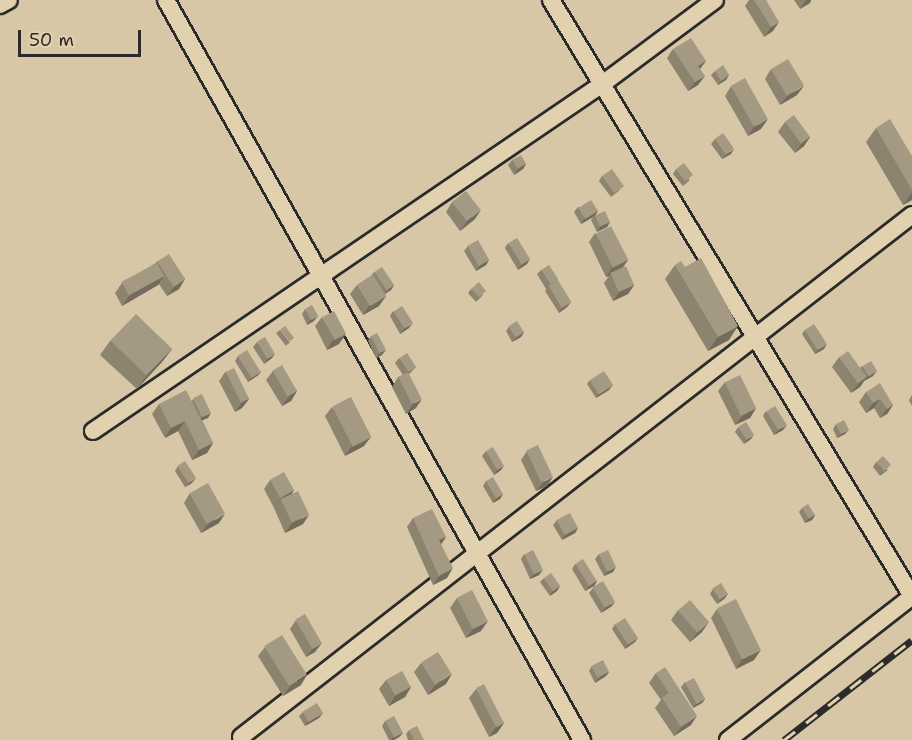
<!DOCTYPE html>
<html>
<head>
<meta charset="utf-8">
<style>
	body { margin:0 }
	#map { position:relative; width:912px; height:740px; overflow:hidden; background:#d7c7a6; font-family:"Shantell Sans",sans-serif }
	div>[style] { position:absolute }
	.roads { filter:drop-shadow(2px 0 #2b2b2b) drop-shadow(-2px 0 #2b2b2b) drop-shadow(0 2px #2b2b2b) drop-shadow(0 -2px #2b2b2b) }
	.minor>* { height:16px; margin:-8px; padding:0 8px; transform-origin:8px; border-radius:8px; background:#e2d1ae }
	.rail>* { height:7px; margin-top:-3.5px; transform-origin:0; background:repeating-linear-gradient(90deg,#e2d1ae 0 14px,#2b2b2b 0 28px); box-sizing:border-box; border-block:2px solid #2b2b2b }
	.wall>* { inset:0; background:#8d8470; transform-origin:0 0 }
	.shaded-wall>* { inset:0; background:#736b5b }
	.building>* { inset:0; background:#a49982; transform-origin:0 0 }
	span { translate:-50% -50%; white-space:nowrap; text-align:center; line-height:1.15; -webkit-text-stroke:6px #e2d1ae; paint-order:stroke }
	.scale { position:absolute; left:18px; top:30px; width:123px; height:27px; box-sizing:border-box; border:3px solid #2b2b2b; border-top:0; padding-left:8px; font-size:18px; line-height:21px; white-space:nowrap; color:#2b2b2b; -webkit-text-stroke:4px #e2d1ae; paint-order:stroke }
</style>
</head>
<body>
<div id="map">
	<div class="roads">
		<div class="minor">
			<div style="left:166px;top:0;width:849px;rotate:60.66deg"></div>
			<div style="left:551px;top:0;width:697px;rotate:58.8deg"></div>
			<div style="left:0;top:5px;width:10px;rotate:-29deg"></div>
			<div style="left:93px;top:431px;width:615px;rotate:-34.26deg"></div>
			<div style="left:601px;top:85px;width:142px;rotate:-36.7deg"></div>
			<div style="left:241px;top:737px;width:850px;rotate:-37.88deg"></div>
			<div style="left:728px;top:740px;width:234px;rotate:-38deg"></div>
		</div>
	</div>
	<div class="rail">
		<div style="left:784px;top:740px;width:162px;rotate:-38deg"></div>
	</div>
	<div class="wall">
		<div style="clip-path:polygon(749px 0,766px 0,773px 31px,764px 37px,745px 6px)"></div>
		<div style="clip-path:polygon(794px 0,811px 0,810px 3px,800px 9px)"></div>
		<div style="clip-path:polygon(673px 49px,706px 61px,700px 69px,698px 85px,688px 91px,667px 58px)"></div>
		<div style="clip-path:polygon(771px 69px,797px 95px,780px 105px,765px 79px)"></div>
		<div style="clip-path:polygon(715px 71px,729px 75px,726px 80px,718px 85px,711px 75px)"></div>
		<div style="clip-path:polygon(731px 86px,761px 129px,748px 136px,725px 96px)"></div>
		<div style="clip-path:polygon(785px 122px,810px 137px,804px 146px,795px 153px,778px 132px)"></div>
		<div style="clip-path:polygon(876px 128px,912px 156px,912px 200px,903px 205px,866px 142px)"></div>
		<div style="clip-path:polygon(715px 139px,731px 154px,722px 159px,711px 144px)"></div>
		<div style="clip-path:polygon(512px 160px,526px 164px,523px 169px,514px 175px,508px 165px)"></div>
		<div style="clip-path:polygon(676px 169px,690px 180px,683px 186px,673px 174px)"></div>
		<div style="clip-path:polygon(602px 176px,620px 190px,611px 197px,599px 181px)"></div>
		<div style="clip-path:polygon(452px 202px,475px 219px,460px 231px,446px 212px)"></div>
		<div style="clip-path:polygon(578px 207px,598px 211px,595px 215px,610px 222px,607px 227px,597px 232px,591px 220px,594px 216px,581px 224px,574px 212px)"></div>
		<div style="clip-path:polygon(595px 233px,628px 260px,622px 268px,634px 285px,628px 294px,613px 301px,604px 283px,609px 276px,606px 277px,589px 242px)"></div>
		<div style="clip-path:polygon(508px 243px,527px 264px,518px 270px,505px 248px)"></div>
		<div style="clip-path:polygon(468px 246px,489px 260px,486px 265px,476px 271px,464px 251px)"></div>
		<div style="clip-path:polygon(157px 261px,185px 279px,179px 289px,167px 296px,159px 284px,158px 285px,122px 306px,115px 293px,122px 283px,156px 263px)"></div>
		<div style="clip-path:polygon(675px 265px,729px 340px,708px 351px,665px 279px)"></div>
		<div style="clip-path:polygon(541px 270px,558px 279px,556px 281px,571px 302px,567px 307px,559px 313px,545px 291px,547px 288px,546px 289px,537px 274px)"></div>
		<div style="clip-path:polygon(374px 272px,394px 285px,391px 290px,385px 294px,386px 296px,379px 306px,363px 315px,350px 294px,357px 285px,371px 276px)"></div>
		<div style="clip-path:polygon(471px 289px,483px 295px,476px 302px,468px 293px)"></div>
		<div style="clip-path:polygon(305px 309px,314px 321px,307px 325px,302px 314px)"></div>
		<div style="clip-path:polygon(393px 311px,409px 328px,400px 334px,390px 316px)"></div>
		<div style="clip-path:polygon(322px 317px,339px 344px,327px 350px,315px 326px)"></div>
		<div style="clip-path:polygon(509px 327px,524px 332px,521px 337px,512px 342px,506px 331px)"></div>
		<div style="left:280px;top:330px;width:16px;height:5px;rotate:52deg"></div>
		<div style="clip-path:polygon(805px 330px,824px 349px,815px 354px,802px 334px)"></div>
		<div style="clip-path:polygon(371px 336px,382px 355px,376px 358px,368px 341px)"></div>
		<div style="clip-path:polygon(110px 341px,172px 349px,162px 362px,137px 389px,100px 355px)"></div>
		<div style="clip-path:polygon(257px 342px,272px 358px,264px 364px,253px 347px)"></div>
		<div style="clip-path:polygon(238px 356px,261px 372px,257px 376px,248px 382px,235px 361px)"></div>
		<div style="clip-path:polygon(839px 357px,860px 368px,862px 366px,873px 376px,864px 381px,860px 387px,851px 393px,832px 367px)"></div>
		<div style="clip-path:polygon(399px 358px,412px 371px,409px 374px,416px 408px,406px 414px,392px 387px,398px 377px,403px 375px,395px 363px)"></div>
		<div style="clip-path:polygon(226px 371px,249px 399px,242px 408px,235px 412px,219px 381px)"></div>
		<div style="clip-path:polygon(273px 371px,297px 391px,291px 401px,282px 406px,266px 380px)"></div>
		<div style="clip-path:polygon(590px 380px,609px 390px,596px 398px,587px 384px)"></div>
		<div style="clip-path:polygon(725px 382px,756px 408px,750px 418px,735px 425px,718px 391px)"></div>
		<div style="clip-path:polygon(866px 392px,893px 405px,887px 414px,880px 418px,874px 408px,866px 413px,859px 402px)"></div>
		<div style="clip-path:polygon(912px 395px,912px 406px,909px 400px)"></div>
		<div style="clip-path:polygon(193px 399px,208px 418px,202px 420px,213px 443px,207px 453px,192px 460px,178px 431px,165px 438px,152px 414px,159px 404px,192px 401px)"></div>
		<div style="clip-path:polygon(332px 407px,364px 446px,345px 456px,325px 416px)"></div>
		<div style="clip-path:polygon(766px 411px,783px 430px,774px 435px,763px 416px)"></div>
		<div style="clip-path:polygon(836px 424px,845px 434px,837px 438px,833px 429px)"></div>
		<div style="clip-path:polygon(738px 427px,751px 439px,744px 444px,735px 432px)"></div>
		<div style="clip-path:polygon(486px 451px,501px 470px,494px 475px,482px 456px)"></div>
		<div style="clip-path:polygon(527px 451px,547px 486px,536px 491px,521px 460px)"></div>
		<div style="clip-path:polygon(876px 462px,888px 470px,880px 476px,873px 467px)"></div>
		<div style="clip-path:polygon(178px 466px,192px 483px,185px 487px,175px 471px)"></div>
		<div style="clip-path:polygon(270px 480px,294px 490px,292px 494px,303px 524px,285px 533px,274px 508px,275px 507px,274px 508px,264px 489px)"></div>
		<div style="clip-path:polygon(486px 481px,503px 494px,500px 499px,493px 503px,483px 486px)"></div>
		<div style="clip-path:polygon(190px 493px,219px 523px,201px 533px,184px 503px)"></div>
		<div style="clip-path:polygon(802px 508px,815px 515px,812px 520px,805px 523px,799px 512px)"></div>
		<div style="clip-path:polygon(413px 518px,446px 537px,441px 544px,447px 578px,433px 585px,407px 527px)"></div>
		<div style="clip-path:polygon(557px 520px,578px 528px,575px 533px,562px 540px,553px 525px)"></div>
		<div style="clip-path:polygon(524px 554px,539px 575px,530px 579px,521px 559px)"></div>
		<div style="clip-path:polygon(599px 554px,613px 572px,604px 576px,595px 559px)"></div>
		<div style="clip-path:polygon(575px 564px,597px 581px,594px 586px,585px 591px,572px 569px)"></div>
		<div style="clip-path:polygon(544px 578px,560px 586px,557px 591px,550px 596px,540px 582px)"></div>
		<div style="clip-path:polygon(593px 588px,612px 606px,601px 613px,589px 593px)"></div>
		<div style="clip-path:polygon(713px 589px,728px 594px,724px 599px,717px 604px,710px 594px)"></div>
		<div style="clip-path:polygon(457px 598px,481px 631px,466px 638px,450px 608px)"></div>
		<div style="clip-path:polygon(717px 609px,754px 660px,736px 669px,711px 618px)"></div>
		<div style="clip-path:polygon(678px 610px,702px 632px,690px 642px,671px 620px)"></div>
		<div style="clip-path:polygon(296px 620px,315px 652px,306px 657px,290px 629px)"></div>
		<div style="clip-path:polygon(615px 624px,635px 642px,625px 649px,612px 629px)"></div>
		<div style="clip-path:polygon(265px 647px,301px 685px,283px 696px,258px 656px)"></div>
		<div style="clip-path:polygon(421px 663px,446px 684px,428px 695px,414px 672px)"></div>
		<div style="clip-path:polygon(592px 666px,609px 672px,606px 676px,595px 683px,589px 671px)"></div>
		<div style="clip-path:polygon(656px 673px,691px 725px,674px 736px,655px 708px,661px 700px,649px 683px)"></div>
		<div style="clip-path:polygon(386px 680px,411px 687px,405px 697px,389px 706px,379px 689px)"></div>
		<div style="clip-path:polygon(685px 682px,705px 699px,702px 703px,693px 708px,681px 687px)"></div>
		<div style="clip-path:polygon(476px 689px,504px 723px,497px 733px,489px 737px,469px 698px)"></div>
		<div style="clip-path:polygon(303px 712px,319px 718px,305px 726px,299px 716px)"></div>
		<div style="clip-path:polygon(385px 721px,403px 733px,399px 737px,394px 740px,389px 740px,382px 726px)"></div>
		<div style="clip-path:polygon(409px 730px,424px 740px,408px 740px,406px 734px)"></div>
	</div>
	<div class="shaded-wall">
		<div style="clip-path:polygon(806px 0,811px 0,810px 3px,800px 9px)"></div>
		<div style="clip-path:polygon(779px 22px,773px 31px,764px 37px,771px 27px)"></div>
		<div style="clip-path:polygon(706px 61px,699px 70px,698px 66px)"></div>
		<div style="clip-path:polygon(729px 75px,726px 80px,718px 85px,721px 81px)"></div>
		<div style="clip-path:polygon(705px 76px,698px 85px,688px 91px,695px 82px)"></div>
		<div style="clip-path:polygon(804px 86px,797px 95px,780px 105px,787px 96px)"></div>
		<div style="clip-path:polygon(768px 119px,761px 129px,748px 136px,754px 127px)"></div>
		<div style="clip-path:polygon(810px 137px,804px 146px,795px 153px,801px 144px)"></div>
		<div style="clip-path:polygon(734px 149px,731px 154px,722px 159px,726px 155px)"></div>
		<div style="clip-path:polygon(526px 164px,523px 169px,514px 175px,517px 170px)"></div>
		<div style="clip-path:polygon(912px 193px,912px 200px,903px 205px)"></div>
		<div style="clip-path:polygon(481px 210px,475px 219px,460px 231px,467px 221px)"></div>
		<div style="clip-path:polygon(598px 211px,595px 216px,581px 224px,584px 219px)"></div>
		<div style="clip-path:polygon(610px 222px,607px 227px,597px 232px,600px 227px)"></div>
		<div style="clip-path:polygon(530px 259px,527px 264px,518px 270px,521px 265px)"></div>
		<div style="clip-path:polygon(489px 260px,486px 265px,476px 271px,479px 266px)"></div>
		<div style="clip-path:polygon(628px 260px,621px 270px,611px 273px,609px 276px,606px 277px,612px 268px)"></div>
		<div style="clip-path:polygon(164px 276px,158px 285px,122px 306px,129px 296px)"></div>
		<div style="clip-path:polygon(185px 279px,179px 289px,167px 296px,174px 287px)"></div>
		<div style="clip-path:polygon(394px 285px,391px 290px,383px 295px,387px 290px)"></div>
		<div style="clip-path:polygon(634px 285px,628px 294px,613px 301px,619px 292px)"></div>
		<div style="clip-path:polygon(386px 296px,379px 306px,363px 315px,369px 306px)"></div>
		<div style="clip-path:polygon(571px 302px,567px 307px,559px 313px,562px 308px)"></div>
		<div style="clip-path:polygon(318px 316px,314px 321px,307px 325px,310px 320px)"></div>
		<div style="clip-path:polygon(413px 323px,409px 328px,400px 334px,404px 329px)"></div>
		<div style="clip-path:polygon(738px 326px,729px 340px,708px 351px,718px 337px)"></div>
		<div style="clip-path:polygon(524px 332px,521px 337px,512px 342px,516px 338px)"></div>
		<div style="clip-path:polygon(346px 334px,339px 344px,327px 350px,333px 340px)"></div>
		<div style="clip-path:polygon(827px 344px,824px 349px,815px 354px,818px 350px)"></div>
		<div style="clip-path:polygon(172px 349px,162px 362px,137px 389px,146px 376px)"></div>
		<div style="clip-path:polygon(386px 350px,382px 355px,376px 358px,379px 353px)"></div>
		<div style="clip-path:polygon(275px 354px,272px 358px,264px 364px,267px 359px)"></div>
		<div style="clip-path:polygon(416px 367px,412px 371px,404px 377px,407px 372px)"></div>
		<div style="clip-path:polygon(877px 371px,873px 376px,864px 381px,860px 387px,851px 393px,858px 384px,867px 376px)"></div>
		<div style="clip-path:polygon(261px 372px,257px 376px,248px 382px,252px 377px)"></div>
		<div style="clip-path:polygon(613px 385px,609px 390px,596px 398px,599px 394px)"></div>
		<div style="clip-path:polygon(297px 391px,291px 401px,282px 406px,289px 396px)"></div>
		<div style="clip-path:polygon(249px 399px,242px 408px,235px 412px,241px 403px)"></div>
		<div style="clip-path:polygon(422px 399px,416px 408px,406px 414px,413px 404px)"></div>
		<div style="clip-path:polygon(880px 399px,874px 408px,866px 413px,873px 403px)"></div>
		<div style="clip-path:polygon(893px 405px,887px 414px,880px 418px,887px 409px)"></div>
		<div style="clip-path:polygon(756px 408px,750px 418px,735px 425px,742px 416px)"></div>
		<div style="clip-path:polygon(211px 413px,208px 418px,198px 422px,202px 417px)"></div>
		<div style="clip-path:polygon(185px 421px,178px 431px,165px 438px,171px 428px)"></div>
		<div style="clip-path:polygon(787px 425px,783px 430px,774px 435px,778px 430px)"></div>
		<div style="clip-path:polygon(849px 430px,845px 434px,837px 438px,841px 434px)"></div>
		<div style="clip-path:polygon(754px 435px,751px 439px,744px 444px,747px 440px)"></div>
		<div style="clip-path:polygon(371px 437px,364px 446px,345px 456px,351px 447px)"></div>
		<div style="clip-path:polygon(213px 443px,207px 453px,192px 460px,199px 450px)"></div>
		<div style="clip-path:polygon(504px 466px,501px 470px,494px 475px,497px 470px)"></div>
		<div style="clip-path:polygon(553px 477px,547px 486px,536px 491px,543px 482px)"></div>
		<div style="clip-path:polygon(196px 478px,192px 483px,185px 487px,189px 483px)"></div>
		<div style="clip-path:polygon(294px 490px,288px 499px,281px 499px,274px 508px,281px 498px)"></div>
		<div style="clip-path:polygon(503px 494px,500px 499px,493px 503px,496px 499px)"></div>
		<div style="clip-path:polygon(225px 514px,219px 523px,201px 533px,208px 524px)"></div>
		<div style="clip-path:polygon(309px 515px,303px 524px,285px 533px,292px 523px)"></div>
		<div style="clip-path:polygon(815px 515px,812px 520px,805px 523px,809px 518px)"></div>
		<div style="clip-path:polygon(578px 528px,575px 533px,562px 540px,565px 535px)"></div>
		<div style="clip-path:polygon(446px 537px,440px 546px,439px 540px)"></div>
		<div style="clip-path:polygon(616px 567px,613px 572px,604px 576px,607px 572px)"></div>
		<div style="clip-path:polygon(453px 568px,447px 578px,433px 585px,439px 576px)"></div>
		<div style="clip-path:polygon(543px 570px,539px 575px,530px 579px,534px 574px)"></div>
		<div style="clip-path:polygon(597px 581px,594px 586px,585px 591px,589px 586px)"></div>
		<div style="clip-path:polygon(560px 586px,557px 591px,550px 596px,553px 591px)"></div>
		<div style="clip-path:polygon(728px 594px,724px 599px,717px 604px,720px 600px)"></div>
		<div style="clip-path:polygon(615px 602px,612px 606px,601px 613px,605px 608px)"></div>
		<div style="clip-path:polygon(488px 621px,481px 631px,466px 638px,473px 629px)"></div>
		<div style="clip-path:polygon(709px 622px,702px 632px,690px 642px,697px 633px)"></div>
		<div style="clip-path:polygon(638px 638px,635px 642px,625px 649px,628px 644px)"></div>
		<div style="clip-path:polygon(322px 643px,315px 652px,306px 657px,313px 648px)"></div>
		<div style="clip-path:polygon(761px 650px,754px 660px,736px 669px,742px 659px)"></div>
		<div style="clip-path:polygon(609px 672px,606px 676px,595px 683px,599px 678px)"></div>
		<div style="clip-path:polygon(452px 674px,446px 684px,428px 695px,435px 685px)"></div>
		<div style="clip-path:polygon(307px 675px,301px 685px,283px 696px,290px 686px)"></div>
		<div style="clip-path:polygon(411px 687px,405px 697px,389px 706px,395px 696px)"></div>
		<div style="clip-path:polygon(705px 699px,702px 703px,693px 708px,696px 704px)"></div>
		<div style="clip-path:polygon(323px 713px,319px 718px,305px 726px,308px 721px)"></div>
		<div style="clip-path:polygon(697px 716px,691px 725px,674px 736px,681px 727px)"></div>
		<div style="clip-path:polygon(504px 723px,497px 733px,489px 737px,495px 728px)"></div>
		<div style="clip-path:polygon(403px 733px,399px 737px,394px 740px,391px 740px,393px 737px)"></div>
	</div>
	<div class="building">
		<div style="clip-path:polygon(754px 0,766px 0,779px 22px,771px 27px)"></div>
		<div style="clip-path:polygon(691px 38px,706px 61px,698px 66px,705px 76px,695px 82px,673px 49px)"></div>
		<div style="left:788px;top:59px;width:31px;height:20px;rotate:59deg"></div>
		<div style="clip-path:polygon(723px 65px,729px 75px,721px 81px,715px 71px)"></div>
		<div style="left:745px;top:78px;width:47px;height:16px;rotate:61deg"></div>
		<div style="left:794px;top:115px;width:27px;height:11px;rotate:54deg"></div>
		<div style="clip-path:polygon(890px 119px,912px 156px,912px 190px,876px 128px)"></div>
		<div style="left:723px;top:133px;width:19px;height:10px;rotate:55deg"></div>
		<div style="left:521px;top:155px;width:10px;height:10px;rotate:61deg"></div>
		<div style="left:684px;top:163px;width:15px;height:10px;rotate:53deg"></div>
		<div style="left:612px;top:169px;width:21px;height:12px;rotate:55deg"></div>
		<div style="left:466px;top:191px;width:24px;height:18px;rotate:52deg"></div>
		<div style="left:591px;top:200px;width:13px;height:15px;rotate:58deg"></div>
		<div style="left:605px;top:211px;width:12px;height:11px;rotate:66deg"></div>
		<div style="left:611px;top:226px;width:38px;height:17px;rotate:63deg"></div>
		<div style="left:517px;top:238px;width:25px;height:10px;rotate:58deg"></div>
		<div style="left:478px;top:240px;width:23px;height:12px;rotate:61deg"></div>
		<div style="left:169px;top:254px;width:30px;height:14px;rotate:57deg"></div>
		<div style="clip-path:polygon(701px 258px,738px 326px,718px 337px,675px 265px,681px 261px,685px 267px)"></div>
		<div style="left:157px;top:263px;width:15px;height:40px;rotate:62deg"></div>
		<div style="left:549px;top:265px;width:17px;height:9px;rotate:57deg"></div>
		<div style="left:626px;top:266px;width:21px;height:17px;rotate:67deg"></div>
		<div style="left:382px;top:267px;width:22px;height:9px;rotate:56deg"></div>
		<div style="left:373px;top:275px;width:25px;height:19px;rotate:58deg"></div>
		<div style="left:558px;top:280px;width:26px;height:11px;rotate:59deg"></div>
		<div style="clip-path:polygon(479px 282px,486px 291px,479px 297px,471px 289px)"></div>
		<div style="left:312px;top:305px;width:13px;height:8px;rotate:61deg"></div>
		<div style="left:402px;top:306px;width:20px;height:10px;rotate:57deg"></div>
		<div style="left:334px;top:311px;width:26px;height:13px;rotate:62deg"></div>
		<div style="left:136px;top:314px;width:50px;height:37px;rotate:44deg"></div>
		<div style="left:517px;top:321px;width:13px;height:10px;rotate:58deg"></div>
		<div style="left:814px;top:324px;width:24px;height:11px;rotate:57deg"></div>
		<div style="left:285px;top:326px;width:15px;height:6px;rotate:53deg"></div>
		<div style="left:377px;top:333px;width:19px;height:7px;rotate:62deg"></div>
		<div style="left:265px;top:337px;width:20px;height:9px;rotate:60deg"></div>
		<div style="left:247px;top:350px;width:26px;height:11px;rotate:58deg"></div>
		<div style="left:848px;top:351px;width:32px;height:11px;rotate:54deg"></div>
		<div style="left:407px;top:353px;width:17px;height:9px;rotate:57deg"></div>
		<div style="left:871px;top:361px;width:12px;height:10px;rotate:59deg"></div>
		<div style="left:282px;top:365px;width:30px;height:11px;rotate:60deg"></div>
		<div style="left:234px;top:368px;width:34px;height:9px;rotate:64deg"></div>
		<div style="left:604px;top:371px;width:17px;height:17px;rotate:57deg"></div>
		<div style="left:408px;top:372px;width:30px;height:11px;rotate:63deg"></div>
		<div style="left:740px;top:375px;width:37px;height:17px;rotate:64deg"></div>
		<div style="clip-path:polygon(880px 383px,893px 405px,887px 409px,880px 399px,873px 403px,866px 392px)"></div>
		<div style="clip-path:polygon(186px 390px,213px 443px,199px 450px,185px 421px,171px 428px,159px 404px)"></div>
		<div style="left:202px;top:394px;width:21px;height:10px;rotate:65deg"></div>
		<div style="left:351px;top:397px;width:45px;height:21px;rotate:63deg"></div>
		<div style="left:775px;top:406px;width:22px;height:10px;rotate:58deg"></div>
		<div style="left:844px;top:420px;width:11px;height:9px;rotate:63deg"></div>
		<div style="left:746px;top:422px;width:15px;height:9px;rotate:58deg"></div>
		<div style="left:538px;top:445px;width:35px;height:13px;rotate:65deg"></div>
		<div style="left:493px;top:447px;width:22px;height:8px;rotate:60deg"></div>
		<div style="left:883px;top:456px;width:12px;height:9px;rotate:48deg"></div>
		<div style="left:185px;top:461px;width:20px;height:9px;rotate:57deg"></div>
		<div style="left:284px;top:472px;width:21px;height:16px;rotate:61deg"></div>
		<div style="left:493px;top:477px;width:20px;height:8px;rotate:60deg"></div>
		<div style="left:208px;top:483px;width:35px;height:21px;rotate:61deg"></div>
		<div style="left:298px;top:491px;width:26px;height:19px;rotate:65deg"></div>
		<div style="left:808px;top:504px;width:13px;height:7px;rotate:58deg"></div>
		<div style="clip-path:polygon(432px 509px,446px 537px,439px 540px,453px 568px,439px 576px,413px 518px)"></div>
		<div style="left:570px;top:513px;width:17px;height:15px;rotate:62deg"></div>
		<div style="left:533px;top:550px;width:22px;height:10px;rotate:63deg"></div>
		<div style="left:608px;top:550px;width:19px;height:10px;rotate:65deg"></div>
		<div style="left:583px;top:559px;width:26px;height:9px;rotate:58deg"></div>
		<div style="left:551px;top:573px;width:16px;height:9px;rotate:55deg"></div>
		<div style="left:603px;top:581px;width:24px;height:12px;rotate:60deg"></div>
		<div style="left:721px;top:583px;width:13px;height:10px;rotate:58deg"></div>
		<div style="left:472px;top:590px;width:35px;height:17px;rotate:63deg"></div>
		<div style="left:736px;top:599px;width:57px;height:21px;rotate:64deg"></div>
		<div style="left:690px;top:600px;width:29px;height:16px;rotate:49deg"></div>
		<div style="left:305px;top:614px;width:34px;height:11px;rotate:60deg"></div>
		<div style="left:625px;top:618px;width:24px;height:12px;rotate:57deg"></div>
		<div style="left:282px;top:635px;width:47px;height:21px;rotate:58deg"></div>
		<div style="left:438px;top:652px;width:26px;height:20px;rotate:58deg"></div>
		<div style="left:603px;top:660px;width:13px;height:13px;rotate:63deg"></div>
		<div style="clip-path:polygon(665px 667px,697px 716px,681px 727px,662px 698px,669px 693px,656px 673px)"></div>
		<div style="left:402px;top:671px;width:18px;height:18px;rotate:61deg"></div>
		<div style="left:694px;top:678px;width:24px;height:10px;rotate:62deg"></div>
		<div style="left:484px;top:684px;width:44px;height:9px;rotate:63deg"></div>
		<div style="left:317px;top:703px;width:12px;height:17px;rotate:59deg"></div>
		<div style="left:394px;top:716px;width:19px;height:10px;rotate:62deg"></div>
		<div style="clip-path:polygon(417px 726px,424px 740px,414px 740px,409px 730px)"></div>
	</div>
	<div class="scale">50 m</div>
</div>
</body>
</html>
